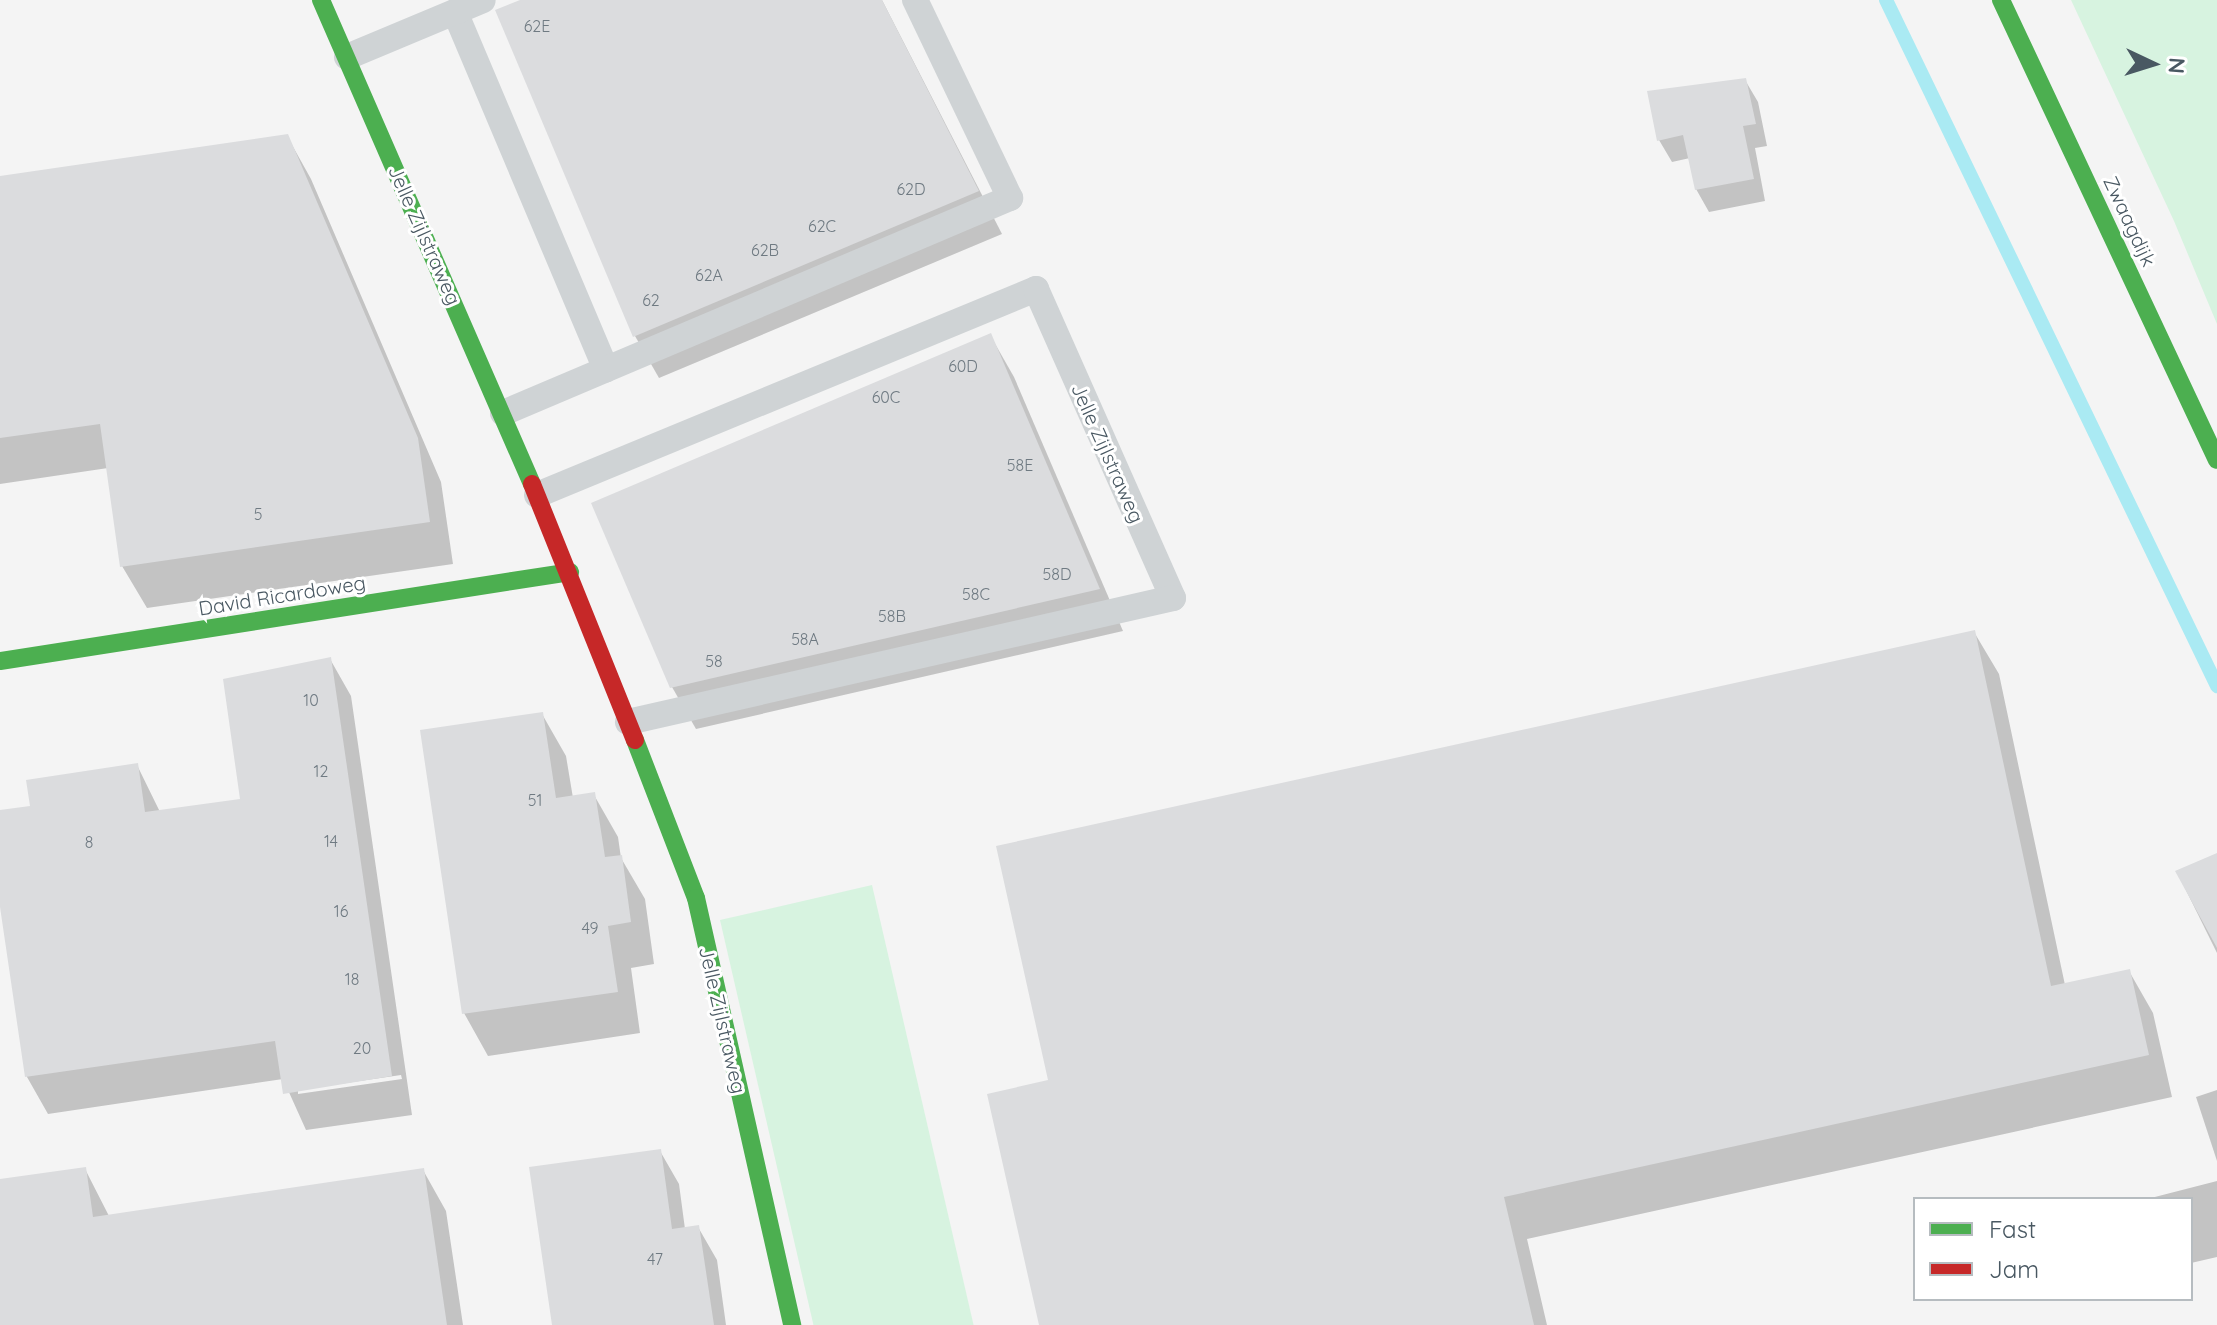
<!DOCTYPE html>
<html>
<head>
<meta charset="utf-8">
<style>
	body { margin:0 }
	#map { position:relative; width:2217px; height:1325px; overflow:hidden; background:#f4f4f4; font-family:Quicksand,sans-serif }
	div>[style] { position:absolute }
	.green>* { inset:0; background:#d7f3e0; transform-origin:0 0 }
	.shadow>* { inset:0; background:#0003 }
	.stream>* { height:14px; margin:-7px; padding:0 7px; transform-origin:7px; border-radius:7px; background:#aaeaf3 }
	.building>* { inset:0; background:#dbdcde }
	.lane>* { height:26px; margin:-13px; padding:0 13px; transform-origin:13px; border-radius:13px; background:#cfd3d5 }
	.fast>* { height:18px; margin:-9px; padding:0 9px; transform-origin:9px; border-radius:9px; background:#4caf50 }
	.jam>* { height:18px; margin:-9px; padding:0 9px; transform-origin:9px; border-radius:9px; background:#c62828 }
	span { translate:-50% -50%; white-space:nowrap; text-align:center; line-height:1.15; -webkit-text-stroke:6px #fff; paint-order:stroke }
	.number-label { font-size:16px; color:#6f7a82 }
	.number-label span { -webkit-text-stroke-width:0 }
	.street-label { font-size:20px; color:#495862 }
	.legend { position:absolute; left:1913px; top:1197px; width:280px; height:104px; box-sizing:border-box; background:#fff; border:2px solid #b6bcc0; margin:0; padding:10px 14px; list-style:none; font-size:24px; color:#495862 }
	.legend li { display:flex; align-items:center; gap:16px; height:40px }
	.legend b { width:40px; border:2px solid #b6bcc0 }
	.north { position:absolute; left:2113px; top:24px; width:80px; height:80px; -webkit-text-stroke:6px #fff; paint-order:stroke; rotate:94deg; font-size:22px; font-weight:700; line-height:32px; text-align:center; color:#495862 }
	.north::after { content:''; display:block; margin:auto; width:28px; height:36px; background:#495862; clip-path:polygon(50% 0,100% 100%,50% 72%,0 100%) }
</style>
</head>
<body>
<div id="map">
	<div class="green">
		<div style="clip-path:polygon(2071px 0,2217px 0,2217px 324px,2174px 221px)"></div>
		<div style="left:872px;top:885px;width:452px;height:156px;rotate:77deg"></div>
	</div>
	<div class="shadow">
		<div style="clip-path:polygon(525px 0,882px 0,1002px 234px,659px 378px,635px 336px)"></div>
		<div style="clip-path:polygon(1745px 80px,1758px 102px,1767px 146px,1755px 148px,1765px 201px,1709px 212px,1696px 189px,1690px 158px,1672px 162px,1659px 140px)"></div>
		<div style="clip-path:polygon(287px 136px,311px 179px,441px 482px,453px 564px,147px 608px,122px 566px,108px 468px,0 484px,0 178px)"></div>
		<div style="clip-path:polygon(990px 335px,1014px 377px,1123px 631px,696px 729px,672px 687px)"></div>
		<div style="clip-path:polygon(1974px 632px,1999px 674px,2065px 985px,2129px 971px,2153px 1013px,2172px 1097px,1527px 1239px,1547px 1325px,1041px 1325px,1050px 1081px)"></div>
		<div style="clip-path:polygon(evenodd,330px 659px,351px 696px,412px 1115px,306px 1130px,283px 1079px,48px 1114px,27px 1077px,0 894px,0 812px,32px 808px,137px 765px,160px 812px,242px 800px,330px 659px,401px 1075px,402px 1079px,298px 1094px,298px 1090px,401px 1075px)"></div>
		<div style="clip-path:polygon(542px 714px,566px 756px,573px 798px,594px 795px,618px 837px,621px 858px,645px 899px,654px 964px,631px 968px,640px 1033px,488px 1056px,464px 1013px)"></div>
		<div style="clip-path:polygon(2217px 854px,2217px 953px,2177px 872px)"></div>
		<div style="clip-path:polygon(2217px 1090px,2217px 1161px,2196px 1097px)"></div>
		<div style="clip-path:polygon(660px 1151px,679px 1184px,685px 1229px,698px 1227px,717px 1260px,726px 1325px,554px 1325px)"></div>
		<div style="clip-path:polygon(85px 1169px,109px 1216px,423px 1170px,446px 1211px,463px 1325px,0 1325px,0 1181px)"></div>
		<div style="clip-path:polygon(2217px 1181px,2217px 1257px,2191px 1263px,2191px 1199px,2147px 1199px)"></div>
	</div>
	<div class="stream">
		<div style="left:1886px;top:0;width:762px;rotate:64.24deg"></div>
	</div>
	<div class="building">
		<div style="clip-path:polygon(520px 0,882px 0,979px 191px,633px 337px,495px 10px)"></div>
		<div style="clip-path:polygon(1746px 78px,1756px 124px,1743px 126px,1754px 179px,1695px 190px,1683px 135px,1657px 141px,1647px 91px)"></div>
		<div style="clip-path:polygon(288px 134px,418px 438px,430px 522px,120px 567px,100px 424px,0 438px,0 176px)"></div>
		<div style="clip-path:polygon(991px 333px,1100px 589px,670px 688px,591px 503px)"></div>
		<div style="clip-path:polygon(1975px 630px,2051px 986px,2130px 969px,2149px 1055px,1504px 1197px,1534px 1325px,1039px 1325px,987px 1094px,1048px 1080px,996px 846px)"></div>
		<div style="clip-path:polygon(331px 657px,392px 1076px,283px 1094px,275px 1041px,25px 1077px,0 907px,0 810px,30px 806px,26px 780px,138px 763px,145px 812px,240px 799px,223px 679px)"></div>
		<div style="clip-path:polygon(543px 712px,556px 798px,595px 792px,605px 857px,622px 855px,631px 922px,608px 926px,618px 992px,462px 1014px,420px 730px)"></div>
		<div style="clip-path:polygon(2217px 853px,2217px 948px,2175px 871px)"></div>
		<div style="clip-path:polygon(661px 1149px,672px 1229px,699px 1225px,714px 1325px,552px 1325px,529px 1167px)"></div>
		<div style="clip-path:polygon(86px 1167px,93px 1217px,424px 1168px,447px 1325px,0 1325px,0 1179px)"></div>
	</div>
	<div class="lane">
		<div style="left:455px;top:12px;width:388px;rotate:67.1deg"></div>
		<div style="left:347px;top:57px;width:147px;rotate:-22.7deg"></div>
		<div style="left:503px;top:413px;width:551px;rotate:-22.98deg"></div>
		<div style="left:1010px;top:198px;width:220px;rotate:-115.6deg"></div>
		<div style="left:537px;top:495px;width:540px;rotate:-22.43deg"></div>
		<div style="left:1036px;top:289px;width:338px;rotate:66.1deg"></div>
		<div style="left:1173px;top:598px;width:559px;rotate:167.18deg"></div>
	</div>
	<div class="fast">
		<div style="left:321px;top:0;width:528px;rotate:66.45deg"></div>
		<div style="left:2001px;top:0;width:508px;rotate:64.85deg"></div>
		<div style="left:0;top:661px;width:577px;rotate:-8.87deg"></div>
		<div style="left:635px;top:740px;width:169px;rotate:68.9deg"></div>
		<div style="left:696px;top:898px;width:438px;rotate:77.3deg"></div>
	</div>
	<div class="jam">
		<div style="left:532px;top:484px;width:276px;rotate:68.1deg"></div>
	</div>
	<div class="number-label">
		<span style="left:537px;top:26px">62E</span>
		<span style="left:911px;top:189px">62D</span>
		<span style="left:822px;top:226px">62C</span>
		<span style="left:765px;top:250px">62B</span>
		<span style="left:709px;top:275px">62A</span>
		<span style="left:651px;top:300px">62</span>
		<span style="left:963px;top:366px">60D</span>
		<span style="left:886px;top:397px">60C</span>
		<span style="left:1020px;top:465px">58E</span>
		<span style="left:258px;top:514px">5</span>
		<span style="left:1057px;top:574px">58D</span>
		<span style="left:976px;top:594px">58C</span>
		<span style="left:892px;top:616px">58B</span>
		<span style="left:805px;top:639px">58A</span>
		<span style="left:714px;top:661px">58</span>
		<span style="left:311px;top:700px">10</span>
		<span style="left:321px;top:771px">12</span>
		<span style="left:535px;top:800px">51</span>
		<span style="left:331px;top:841px">14</span>
		<span style="left:89px;top:842px">8</span>
		<span style="left:341px;top:911px">16</span>
		<span style="left:590px;top:928px">49</span>
		<span style="left:352px;top:979px">18</span>
		<span style="left:362px;top:1048px">20</span>
		<span style="left:655px;top:1259px">47</span>
	</div>
	<div class="street-label">
		<span style="left:2130px;top:221px;rotate:65deg">Zwaagdijk</span>
		<span style="left:425px;top:235px;rotate:66deg">Jelle Zijlstraweg</span>
		<span style="left:1108px;top:453px;rotate:66deg">Jelle Zijlstraweg</span>
		<span style="left:282px;top:595px;rotate:-9deg">David Ricardoweg</span>
		<span style="left:723px;top:1020px;rotate:77deg">Jelle Zijlstraweg</span>
	</div>
	<ul class="legend">
	<li><b style="height:10px;background:#4caf50"></b>Fast</li>
	<li><b style="height:10px;background:#c62828"></b>Jam</li>
	</ul>
	<div class="north">N</div>
</div>
</body>
</html>
